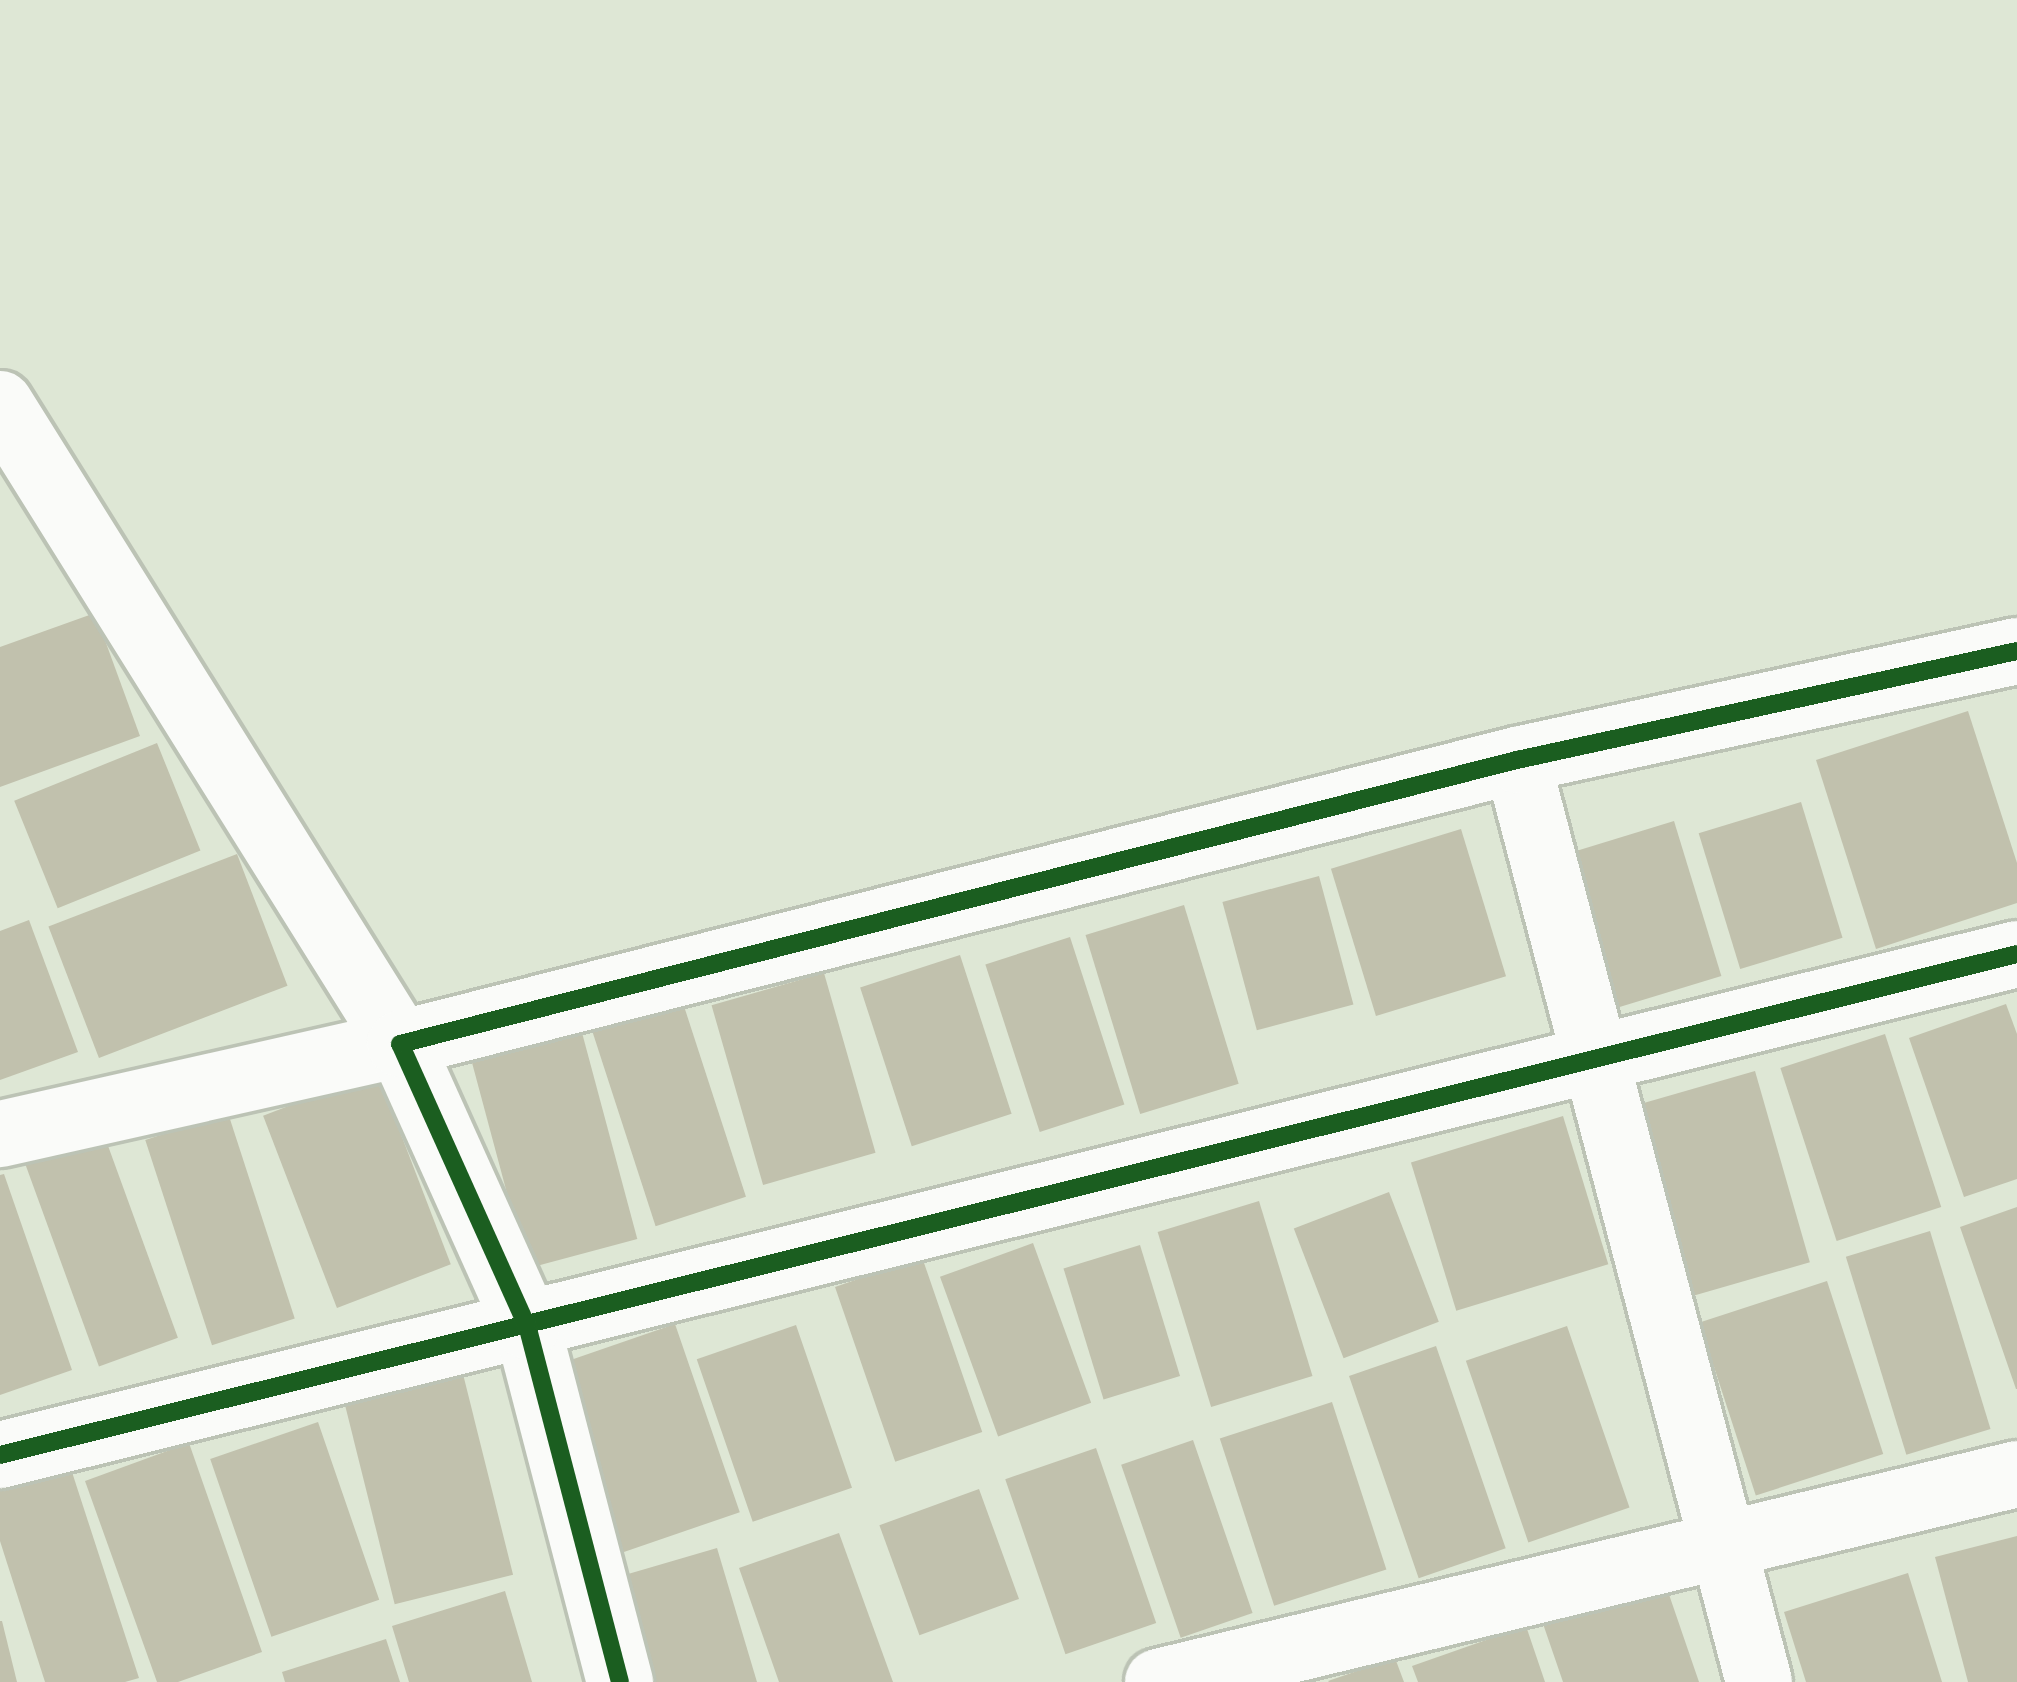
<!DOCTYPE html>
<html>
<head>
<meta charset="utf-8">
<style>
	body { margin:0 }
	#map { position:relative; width:2017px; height:1682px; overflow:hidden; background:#dee7d5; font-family:Cabin,sans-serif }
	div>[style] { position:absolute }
	.building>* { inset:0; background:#c1c1ad; transform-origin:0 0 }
	.roads { filter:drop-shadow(3px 0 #bcc3b5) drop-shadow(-3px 0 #bcc3b5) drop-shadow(0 3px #bcc3b5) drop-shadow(0 -3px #bcc3b5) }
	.minor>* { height:66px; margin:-33px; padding:0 33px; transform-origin:33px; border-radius:33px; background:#fafbf9 }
	.cycleway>* { height:18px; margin:-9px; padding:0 9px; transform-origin:9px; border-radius:9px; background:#1b5e20 }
	span { translate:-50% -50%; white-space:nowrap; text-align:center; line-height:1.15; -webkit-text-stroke:9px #deefcd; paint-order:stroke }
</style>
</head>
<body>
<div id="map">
	<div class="building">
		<div style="clip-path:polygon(95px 613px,140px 736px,0 787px,0 647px)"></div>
		<div style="clip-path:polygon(1968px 711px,2017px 863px,2017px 903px,1876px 949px,1816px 760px)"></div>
		<div style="left:157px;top:743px;width:116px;height:154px;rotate:68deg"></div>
		<div style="left:1801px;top:802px;width:142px;height:107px;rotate:73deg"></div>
		<div style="left:1674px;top:821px;width:162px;height:127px;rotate:73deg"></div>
		<div style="left:1461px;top:829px;width:154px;height:136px;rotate:73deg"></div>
		<div style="left:237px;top:854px;width:141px;height:202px;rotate:69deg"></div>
		<div style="left:1319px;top:876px;width:133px;height:100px;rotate:75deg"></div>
		<div style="left:1184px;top:905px;width:187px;height:103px;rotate:73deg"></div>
		<div style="clip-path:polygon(29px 920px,78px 1052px,0 1080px,0 931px)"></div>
		<div style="left:1070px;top:937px;width:176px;height:89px;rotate:72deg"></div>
		<div style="left:960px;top:955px;width:167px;height:105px;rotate:72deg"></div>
		<div style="left:824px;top:973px;width:187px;height:117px;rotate:74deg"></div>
		<div style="left:682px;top:1000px;width:207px;height:95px;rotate:72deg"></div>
		<div style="clip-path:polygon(2006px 1004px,2017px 1034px,2017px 1179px,1964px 1197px,1909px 1038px)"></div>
		<div style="left:577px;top:1014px;width:233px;height:114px;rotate:75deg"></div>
		<div style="left:1885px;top:1034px;width:182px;height:110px;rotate:72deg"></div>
		<div style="left:1755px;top:1071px;width:199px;height:132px;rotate:74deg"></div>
		<div style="left:377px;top:1072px;width:206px;height:122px;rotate:69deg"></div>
		<div style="left:228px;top:1113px;width:216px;height:87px;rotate:72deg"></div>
		<div style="left:1563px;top:1116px;width:155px;height:159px;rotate:73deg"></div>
		<div style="left:103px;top:1132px;width:219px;height:84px;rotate:70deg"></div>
		<div style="clip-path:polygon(4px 1174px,72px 1370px,0 1395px,0 1175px)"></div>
		<div style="left:1389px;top:1192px;width:139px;height:102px;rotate:69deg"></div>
		<div style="left:1259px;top:1201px;width:183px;height:106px;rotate:73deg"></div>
		<div style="clip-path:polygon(2017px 1207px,2017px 1389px,2016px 1389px,1960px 1227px)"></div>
		<div style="left:1930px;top:1231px;width:207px;height:88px;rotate:73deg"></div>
		<div style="left:1033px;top:1243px;width:170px;height:99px;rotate:70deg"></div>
		<div style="left:1140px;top:1245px;width:137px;height:80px;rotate:73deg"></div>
		<div style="left:922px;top:1257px;width:185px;height:92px;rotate:71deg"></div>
		<div style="left:1827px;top:1281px;width:182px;height:134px;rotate:72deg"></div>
		<div style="left:675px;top:1324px;width:199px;height:131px;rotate:71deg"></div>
		<div style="left:796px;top:1325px;width:172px;height:105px;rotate:71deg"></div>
		<div style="left:1567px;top:1326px;width:192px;height:107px;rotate:71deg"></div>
		<div style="left:1436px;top:1346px;width:214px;height:92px;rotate:71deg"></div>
		<div style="left:463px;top:1374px;width:207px;height:122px;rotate:76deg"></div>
		<div style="left:1332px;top:1402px;width:176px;height:118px;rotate:72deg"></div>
		<div style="left:318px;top:1422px;width:188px;height:114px;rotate:71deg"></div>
		<div style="left:1193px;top:1440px;width:183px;height:76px;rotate:71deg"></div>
		<div style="clip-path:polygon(189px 1443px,262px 1652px,178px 1682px,157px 1682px,85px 1481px)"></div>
		<div style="left:1096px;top:1448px;width:185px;height:96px;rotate:71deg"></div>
		<div style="clip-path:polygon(71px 1469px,139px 1678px,125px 1682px,45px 1682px,0 1541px,0 1491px)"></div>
		<div style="left:979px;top:1489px;width:117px;height:106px;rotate:70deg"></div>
		<div style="clip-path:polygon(839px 1533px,893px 1682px,779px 1682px,739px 1568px)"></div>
		<div style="clip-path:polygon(2017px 1536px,2017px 1682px,1968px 1682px,1935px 1557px)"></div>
		<div style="clip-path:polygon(717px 1548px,757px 1682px,642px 1682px,611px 1579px)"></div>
		<div style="clip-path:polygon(1908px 1573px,1942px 1682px,1806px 1682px,1784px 1612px)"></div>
		<div style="clip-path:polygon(1662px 1574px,1699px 1682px,1563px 1682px,1540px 1615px)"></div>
		<div style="clip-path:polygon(505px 1591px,532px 1682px,409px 1682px,392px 1626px)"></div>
		<div style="clip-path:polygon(0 1621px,2px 1621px,17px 1682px,0 1682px)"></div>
		<div style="clip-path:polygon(1526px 1626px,1545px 1682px,1418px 1682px,1412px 1666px)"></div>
		<div style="clip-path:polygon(386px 1639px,400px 1682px,285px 1682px,282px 1672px)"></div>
		<div style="clip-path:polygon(1395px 1658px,1404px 1682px,1329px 1682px,1328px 1681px)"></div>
	</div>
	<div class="roads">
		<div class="minor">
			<div style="left:0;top:404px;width:755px;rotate:57.99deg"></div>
			<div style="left:400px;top:1044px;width:410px;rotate:167.3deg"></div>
			<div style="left:1517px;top:760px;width:953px;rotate:75.29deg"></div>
			<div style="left:0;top:1455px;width:2078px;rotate:-13.95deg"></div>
			<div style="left:620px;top:1682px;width:368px;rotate:-104.6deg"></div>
			<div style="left:527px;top:1326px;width:309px;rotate:-114.2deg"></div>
			<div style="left:400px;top:1044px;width:1153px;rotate:-14.27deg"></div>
			<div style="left:1517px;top:760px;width:512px;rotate:-12.3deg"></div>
			<div style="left:1158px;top:1682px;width:884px;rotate:-13.61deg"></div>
		</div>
	</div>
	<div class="cycleway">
		<div style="left:0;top:1455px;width:2078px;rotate:-13.95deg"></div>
		<div style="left:620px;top:1682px;width:368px;rotate:-104.6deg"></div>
		<div style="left:527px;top:1326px;width:309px;rotate:-114.2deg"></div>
		<div style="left:400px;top:1044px;width:1153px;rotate:-14.27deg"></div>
		<div style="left:1517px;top:760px;width:512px;rotate:-12.3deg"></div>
	</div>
</div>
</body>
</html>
